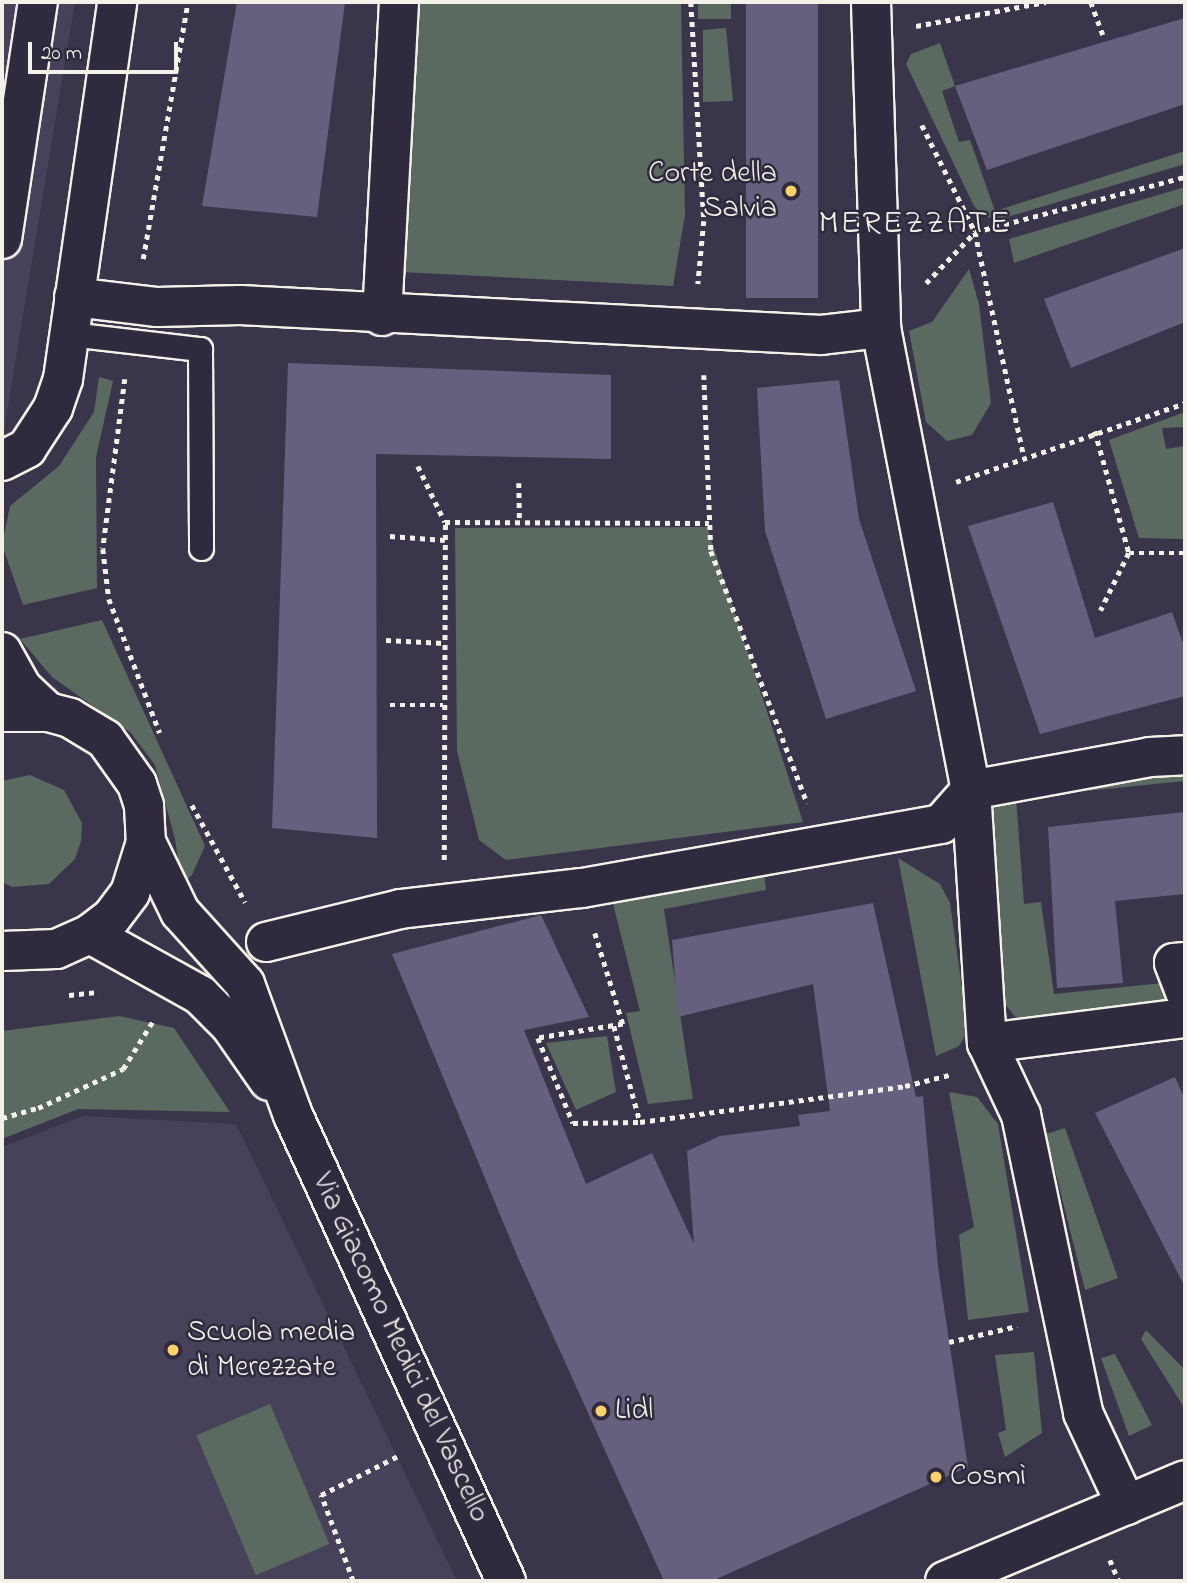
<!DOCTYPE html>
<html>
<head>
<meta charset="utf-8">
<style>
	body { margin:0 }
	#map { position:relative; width:1187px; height:1583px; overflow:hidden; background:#3a354a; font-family:"Indie Flower",sans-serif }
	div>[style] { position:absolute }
	.built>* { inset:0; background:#47425a }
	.green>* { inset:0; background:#5b6a60; transform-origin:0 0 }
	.building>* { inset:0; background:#64607e; transform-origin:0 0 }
	.path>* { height:4.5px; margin-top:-2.25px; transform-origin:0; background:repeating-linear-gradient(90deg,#f4f1e8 0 5px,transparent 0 10px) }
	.roads { filter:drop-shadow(2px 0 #f4f1e8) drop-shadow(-2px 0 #f4f1e8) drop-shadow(0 2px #f4f1e8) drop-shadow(0 -2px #f4f1e8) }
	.lane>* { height:23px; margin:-11.5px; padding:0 11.5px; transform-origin:11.5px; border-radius:11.5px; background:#2f2a3d }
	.street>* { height:38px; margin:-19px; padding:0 19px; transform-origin:19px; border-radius:19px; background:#2f2a3d }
	.dots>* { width:19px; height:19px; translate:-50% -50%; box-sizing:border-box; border:4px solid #2f2a3d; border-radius:50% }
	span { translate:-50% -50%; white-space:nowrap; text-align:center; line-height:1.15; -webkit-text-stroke:5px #2f2a3d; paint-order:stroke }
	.poi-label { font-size:30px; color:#f4f1e8 }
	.right { translate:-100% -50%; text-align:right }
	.left { translate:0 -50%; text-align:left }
	.street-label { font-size:30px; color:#f4f1e8 }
	.quarter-label { font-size:33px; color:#f4f1e8; letter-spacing:2px }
	.frame { position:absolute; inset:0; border:4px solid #f4f1e8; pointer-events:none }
	.scale { position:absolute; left:28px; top:42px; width:150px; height:32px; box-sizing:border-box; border:4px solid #f4f1e8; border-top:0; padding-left:9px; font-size:21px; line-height:24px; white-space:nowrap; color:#f4f1e8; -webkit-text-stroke:5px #2f2a3d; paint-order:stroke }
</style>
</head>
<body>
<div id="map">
	<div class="built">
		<div style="clip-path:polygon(2px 2px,75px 2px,2px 443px)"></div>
		<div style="clip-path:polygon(83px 1116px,236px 1124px,457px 1581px,2px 1581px,2px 1147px)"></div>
	</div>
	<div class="green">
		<div style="clip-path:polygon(418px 2px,681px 2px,685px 215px,673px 286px,402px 272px)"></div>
		<div style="left:698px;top:2px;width:33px;height:17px"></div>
		<div style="clip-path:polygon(726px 28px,733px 101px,703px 102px,703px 30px)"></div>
		<div style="clip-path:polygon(940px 43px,955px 86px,942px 91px,959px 142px,970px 140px,995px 211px,1185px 151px,1185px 164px,1004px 218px,984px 217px,974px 206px,906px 64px,911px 54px)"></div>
		<div style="clip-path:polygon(1185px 187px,1185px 204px,1014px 263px,1009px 239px)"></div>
		<div style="clip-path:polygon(969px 269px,979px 304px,991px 403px,972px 435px,947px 441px,926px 422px,909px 331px,932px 322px)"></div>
		<div style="clip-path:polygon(99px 377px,113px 381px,96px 457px,97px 588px,23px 605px,2px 545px,10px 506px,59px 466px,94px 412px)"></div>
		<div style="clip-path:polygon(1185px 412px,1185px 427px,1162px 428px,1166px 449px,1185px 446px,1185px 539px,1139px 538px,1109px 440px)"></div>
		<div style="clip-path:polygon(707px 527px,803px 822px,506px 860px,479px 840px,457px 751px,455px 528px)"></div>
		<div style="clip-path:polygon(102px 620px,205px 846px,192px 875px,182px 884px,175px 839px,155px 765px,131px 733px,52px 677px,20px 639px)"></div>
		<div style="clip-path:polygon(1185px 772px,1185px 781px,1016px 798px,1024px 904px,1041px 902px,1054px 994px,1163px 983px,1172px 1005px,1024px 1028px,1005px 1004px,991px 816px,997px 803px,1011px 793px)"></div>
		<div style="clip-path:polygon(30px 775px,64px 790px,82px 823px,81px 841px,75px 859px,49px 884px,12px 887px,2px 882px,2px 781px)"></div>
		<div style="clip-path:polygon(898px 858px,940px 884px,950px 903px,968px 1031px,959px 1046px,936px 1056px)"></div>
		<div style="clip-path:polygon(764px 870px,766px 890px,664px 909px,693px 1099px,648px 1104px,626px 1013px,640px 1011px,611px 896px)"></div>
		<div style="clip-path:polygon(119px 1016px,174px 1028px,230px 1112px,78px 1109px,2px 1139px,2px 1031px)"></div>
		<div style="clip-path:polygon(607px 1036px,616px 1092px,576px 1110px,546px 1043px)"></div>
		<div style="clip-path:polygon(949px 1092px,977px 1097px,998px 1124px,1029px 1312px,968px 1320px,959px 1235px,974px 1227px)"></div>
		<div style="clip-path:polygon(1065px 1128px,1118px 1278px,1085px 1290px,1046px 1134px)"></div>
		<div style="clip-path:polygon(1146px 1330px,1185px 1370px,1185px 1409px,1141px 1339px)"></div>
		<div style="clip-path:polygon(1034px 1352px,1042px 1433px,1005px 1457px,998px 1433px,1006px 1430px,995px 1355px)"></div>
		<div style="clip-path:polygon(1115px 1354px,1152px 1425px,1129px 1436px,1101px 1358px)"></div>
		<div style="left:270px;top:1404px;width:152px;height:80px;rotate:67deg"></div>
	</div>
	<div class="building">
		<div style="clip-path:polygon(237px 2px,345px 2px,317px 217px,202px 206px)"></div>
		<div style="left:746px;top:2px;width:72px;height:296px"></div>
		<div style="clip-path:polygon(1185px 18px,1185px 104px,987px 170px,955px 86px)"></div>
		<div style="clip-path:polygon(1185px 248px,1185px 322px,1071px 368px,1044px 299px)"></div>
		<div style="clip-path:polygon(288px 363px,611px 375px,611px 459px,376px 454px,377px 838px,272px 828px)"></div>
		<div style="clip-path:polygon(839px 380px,859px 519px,916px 691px,826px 719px,765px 531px,757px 388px)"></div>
		<div style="clip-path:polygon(1053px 502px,1095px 638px,1172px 612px,1185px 649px,1185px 696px,1040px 734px,968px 526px)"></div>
		<div style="clip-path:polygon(1185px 812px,1185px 894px,1115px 901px,1123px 983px,1057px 988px,1048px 827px)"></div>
		<div style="clip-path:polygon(873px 903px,916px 1097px,923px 1096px,938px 1267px,968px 1467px,712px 1581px,664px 1581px,518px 1258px,392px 954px,541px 915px,589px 1017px,524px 1030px,586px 1184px,652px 1153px,694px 1244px,687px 1151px,720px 1136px,800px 1126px,798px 1115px,830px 1111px,813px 984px,678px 1017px,672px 940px)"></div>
		<div style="clip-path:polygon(1175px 1077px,1185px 1100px,1185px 1287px,1095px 1113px)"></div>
	</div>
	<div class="path">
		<div style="left:691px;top:2px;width:219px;rotate:86.6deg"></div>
		<div style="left:704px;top:221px;width:63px;rotate:95.4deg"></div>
		<div style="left:1091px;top:2px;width:35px;rotate:70deg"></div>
		<div style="left:916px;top:26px;width:132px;rotate:-10.5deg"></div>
		<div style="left:922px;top:125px;width:119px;rotate:63.6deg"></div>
		<div style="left:975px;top:232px;width:230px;rotate:77.7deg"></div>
		<div style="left:143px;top:259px;width:261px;rotate:-80.1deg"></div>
		<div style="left:926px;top:283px;width:71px;rotate:-46.1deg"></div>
		<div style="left:975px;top:232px;width:217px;rotate:-14.7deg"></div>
		<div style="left:704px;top:375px;width:176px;rotate:87.7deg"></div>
		<div style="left:711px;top:551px;width:270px;rotate:69.1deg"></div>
		<div style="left:125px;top:379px;width:171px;rotate:97.4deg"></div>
		<div style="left:103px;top:549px;width:50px;rotate:83.2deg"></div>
		<div style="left:109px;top:599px;width:143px;rotate:69.2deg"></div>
		<div style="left:1095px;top:431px;width:127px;rotate:74.4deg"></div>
		<div style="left:1129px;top:553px;width:64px;rotate:116.2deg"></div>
		<div style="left:418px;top:466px;width:62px;rotate:64.3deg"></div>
		<div style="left:956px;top:482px;width:242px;rotate:-19deg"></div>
		<div style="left:519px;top:483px;width:39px;rotate:89deg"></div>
		<div style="left:390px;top:536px;width:55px;rotate:4.2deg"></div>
		<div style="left:1129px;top:553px;width:56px"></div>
		<div style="left:386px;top:640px;width:58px;rotate:3deg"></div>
		<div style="left:390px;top:705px;width:53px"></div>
		<div style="left:192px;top:805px;width:111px;rotate:61.3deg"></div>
		<div style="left:444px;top:860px;width:338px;rotate:-89.8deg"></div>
		<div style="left:445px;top:522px;width:264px;rotate:0.2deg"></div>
		<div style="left:595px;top:933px;width:95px;rotate:72.9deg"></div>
		<div style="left:623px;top:1024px;width:86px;rotate:170.6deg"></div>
		<div style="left:538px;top:1038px;width:92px;rotate:67.6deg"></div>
		<div style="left:573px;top:1123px;width:67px;rotate:-0.9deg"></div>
		<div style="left:69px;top:995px;width:30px;rotate:-6deg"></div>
		<div style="left:614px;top:1026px;width:99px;rotate:74.8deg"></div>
		<div style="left:640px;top:1122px;width:267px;rotate:-7.7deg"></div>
		<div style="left:905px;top:1086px;width:49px;rotate:-14deg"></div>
		<div style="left:2px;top:1118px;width:37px;rotate:-16deg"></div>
		<div style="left:38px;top:1108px;width:94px;rotate:-24.6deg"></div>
		<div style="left:123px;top:1069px;width:57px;rotate:-58deg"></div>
		<div style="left:949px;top:1342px;width:70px;rotate:-13.2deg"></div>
		<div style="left:1110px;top:1560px;width:23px;rotate:67deg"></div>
		<div style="left:353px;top:1581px;width:92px;rotate:-110.4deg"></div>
		<div style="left:321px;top:1495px;width:89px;rotate:-26.9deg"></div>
	</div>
	<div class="roads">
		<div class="lane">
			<div style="left:70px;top:334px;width:131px;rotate:6.6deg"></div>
			<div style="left:200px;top:349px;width:199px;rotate:89.7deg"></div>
		</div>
		<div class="street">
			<div style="left:871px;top:2px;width:326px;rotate:88.2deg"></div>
			<div style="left:881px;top:328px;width:471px;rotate:79deg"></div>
			<div style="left:971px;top:790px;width:254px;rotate:86.4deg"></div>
			<div style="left:987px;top:1043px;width:80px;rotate:64.7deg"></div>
			<div style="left:1021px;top:1115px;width:304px;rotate:78.2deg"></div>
			<div style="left:1083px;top:1413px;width:102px;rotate:64.9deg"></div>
			<div style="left:2px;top:239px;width:240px;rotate:-81.4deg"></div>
			<div style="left:74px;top:297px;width:84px;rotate:6.9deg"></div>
			<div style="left:157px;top:307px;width:83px;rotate:-1.4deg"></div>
			<div style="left:240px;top:305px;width:582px;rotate:2.96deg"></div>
			<div style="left:821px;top:335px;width:60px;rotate:-6.7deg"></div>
			<div style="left:382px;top:316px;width:314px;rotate:-86.9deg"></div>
			<div style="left:2px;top:461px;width:28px;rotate:-27deg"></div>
			<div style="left:27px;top:448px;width:48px;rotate:-57deg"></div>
			<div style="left:53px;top:408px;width:31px;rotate:-71deg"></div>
			<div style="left:63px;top:379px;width:381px;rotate:-81.8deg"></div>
			<div style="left:2px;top:652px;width:41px;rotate:60.9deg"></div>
			<div style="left:22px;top:688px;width:35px;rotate:43deg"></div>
			<div style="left:2px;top:712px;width:46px"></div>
			<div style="left:48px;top:712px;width:23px;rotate:15deg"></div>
			<div style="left:70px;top:718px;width:41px;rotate:31deg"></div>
			<div style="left:105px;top:739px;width:55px;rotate:54.6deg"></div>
			<div style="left:137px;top:784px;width:23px;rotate:72deg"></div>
			<div style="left:144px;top:806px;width:36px;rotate:87deg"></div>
			<div style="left:146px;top:842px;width:53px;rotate:107.4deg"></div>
			<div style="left:130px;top:893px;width:31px;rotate:127deg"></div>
			<div style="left:111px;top:918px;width:26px;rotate:143deg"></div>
			<div style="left:90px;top:934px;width:37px;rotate:156deg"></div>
			<div style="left:56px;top:949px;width:54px;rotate:177.9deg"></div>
			<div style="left:146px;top:842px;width:78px;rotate:64.1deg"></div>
			<div style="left:180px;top:912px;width:97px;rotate:47.9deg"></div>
			<div style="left:245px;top:984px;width:140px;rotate:69.9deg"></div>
			<div style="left:293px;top:1115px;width:512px;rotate:65.44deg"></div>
			<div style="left:90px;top:934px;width:126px;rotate:29deg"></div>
			<div style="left:200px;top:995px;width:42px;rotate:45deg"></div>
			<div style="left:230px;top:1025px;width:68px;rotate:55.1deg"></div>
			<div style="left:266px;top:942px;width:138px;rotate:-13.8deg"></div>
			<div style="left:400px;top:909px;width:183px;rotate:-6.6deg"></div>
			<div style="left:582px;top:888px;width:365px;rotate:-10.1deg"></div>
			<div style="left:941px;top:824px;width:45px;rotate:-48.6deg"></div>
			<div style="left:971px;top:790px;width:182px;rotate:-10.4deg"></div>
			<div style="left:1150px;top:757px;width:35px;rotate:-3deg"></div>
			<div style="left:1185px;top:962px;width:11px;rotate:175deg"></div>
			<div style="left:1174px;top:963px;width:31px;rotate:69deg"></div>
			<div style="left:987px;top:1043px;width:200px;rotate:-7.2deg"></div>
			<div style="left:945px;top:1581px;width:260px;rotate:-22.8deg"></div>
		</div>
	</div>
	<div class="dots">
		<div style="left:791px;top:191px;background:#ffd166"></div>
		<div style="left:173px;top:1350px;background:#ffd166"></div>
		<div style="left:601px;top:1411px;background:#ffd166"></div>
		<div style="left:936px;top:1477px;background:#ffd166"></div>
	</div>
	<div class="poi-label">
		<span class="right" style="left:777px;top:191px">Corte della<br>Salvia</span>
		<span class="left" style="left:187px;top:1350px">Scuola media<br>di Merezzate</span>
		<span class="left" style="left:615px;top:1411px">Lidl</span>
		<span class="left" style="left:950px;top:1477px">Cosmì</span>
	</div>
	<div class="street-label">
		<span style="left:400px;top:1348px;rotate:65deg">Via Giacomo Medici del Vascello</span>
	</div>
	<div class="quarter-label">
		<span style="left:915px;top:225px">MEREZZATE</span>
	</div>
	<div class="frame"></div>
	<div class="scale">20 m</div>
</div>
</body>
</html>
